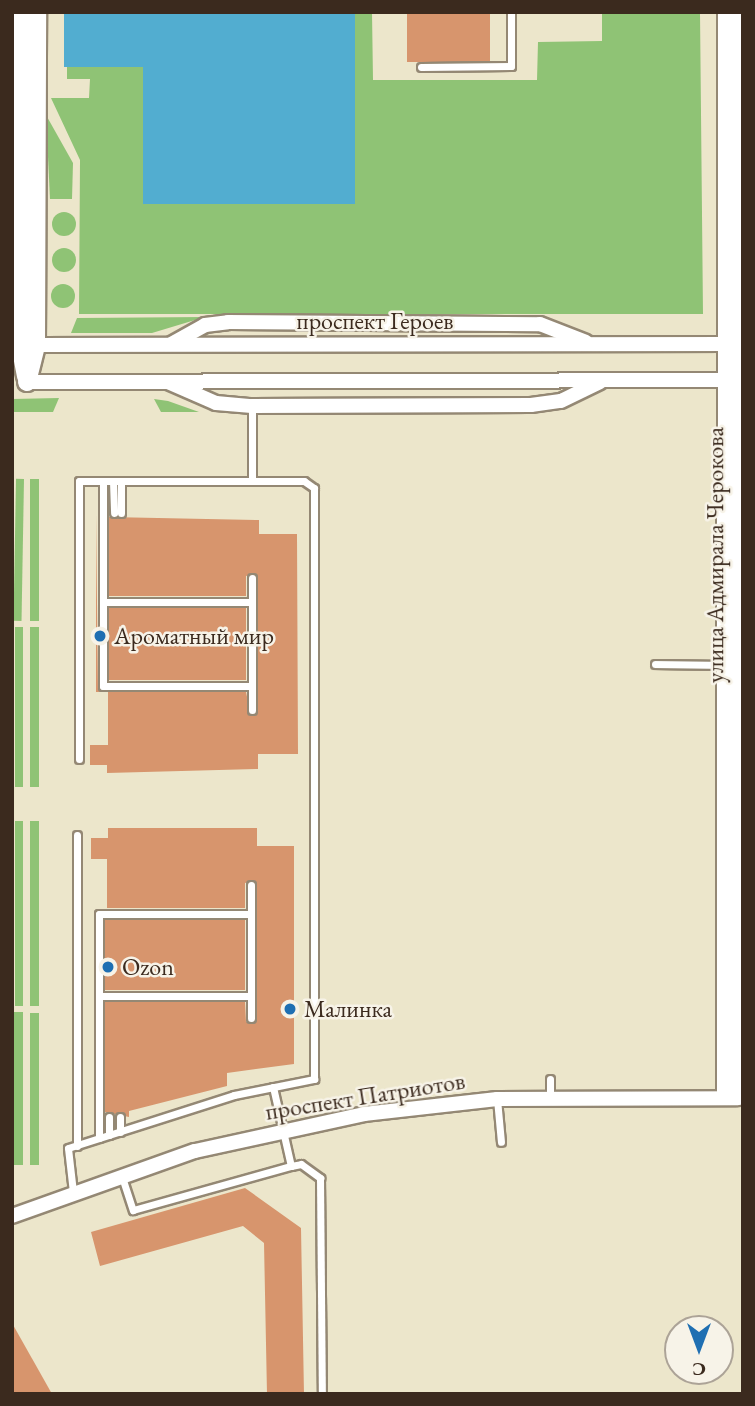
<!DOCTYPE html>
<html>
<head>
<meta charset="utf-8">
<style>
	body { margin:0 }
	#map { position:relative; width:755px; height:1406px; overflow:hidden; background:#ece6cb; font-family:"EB Garamond",serif }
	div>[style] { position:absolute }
	.green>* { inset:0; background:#8fc375; transform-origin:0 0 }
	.round { border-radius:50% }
	.water>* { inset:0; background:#52add0 }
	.pier>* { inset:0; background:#ece6cb; transform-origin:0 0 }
	.building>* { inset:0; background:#d7956d; transform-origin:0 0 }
	.roads { filter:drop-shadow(2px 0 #948874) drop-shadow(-2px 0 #948874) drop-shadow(0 2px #948874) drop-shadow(0 -2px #948874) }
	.service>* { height:7px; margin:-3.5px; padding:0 3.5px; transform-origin:3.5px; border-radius:3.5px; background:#fff }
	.minor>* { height:14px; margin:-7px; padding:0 7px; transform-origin:7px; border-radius:7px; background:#fff }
	.tertiary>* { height:18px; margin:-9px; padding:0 9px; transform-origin:9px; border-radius:9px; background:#fff }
	.dots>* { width:19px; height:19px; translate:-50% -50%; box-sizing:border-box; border:4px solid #f7f3e8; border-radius:50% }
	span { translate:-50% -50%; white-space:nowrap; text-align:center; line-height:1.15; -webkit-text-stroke:5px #f7f3e8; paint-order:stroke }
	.street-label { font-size:24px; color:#3b2a1e }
	.poi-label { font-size:24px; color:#3b2a1e }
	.left { translate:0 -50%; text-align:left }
	.frame { position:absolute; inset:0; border:14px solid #3b2a1e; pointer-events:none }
	.north { position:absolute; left:664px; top:1315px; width:70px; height:70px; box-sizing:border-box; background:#f7f3e8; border:2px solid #aca397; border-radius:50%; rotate:180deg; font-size:19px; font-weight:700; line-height:28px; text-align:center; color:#3b2a1e }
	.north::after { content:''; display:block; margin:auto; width:24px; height:32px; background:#1f6fb2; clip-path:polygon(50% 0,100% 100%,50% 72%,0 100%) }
</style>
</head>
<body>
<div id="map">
	<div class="green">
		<div style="clip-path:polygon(355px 12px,372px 12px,373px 80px,537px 80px,538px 42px,602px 41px,602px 12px,700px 12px,703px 314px,79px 314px,80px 160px,51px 98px,89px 98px,90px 79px,67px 79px,67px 67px,143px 67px,143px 204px,355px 204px)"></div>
		<div style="clip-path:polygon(46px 115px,73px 163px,72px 199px,50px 199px)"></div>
		<div class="round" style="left:52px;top:212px;width:24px;height:24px"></div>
		<div class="round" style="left:52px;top:248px;width:24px;height:24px"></div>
		<div class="round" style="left:51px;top:284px;width:24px;height:24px"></div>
		<div style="clip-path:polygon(205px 317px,152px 333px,71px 333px,77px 318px)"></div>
		<div style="clip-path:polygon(59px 398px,53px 412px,12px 412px,12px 399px)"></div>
		<div style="clip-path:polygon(154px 399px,168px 401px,199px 412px,161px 412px)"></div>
		<div style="left:24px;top:479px;width:142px;height:8px;rotate:91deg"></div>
		<div style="left:39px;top:479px;width:142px;height:9px;rotate:90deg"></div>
		<div style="left:23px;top:627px;width:160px;height:8px;rotate:90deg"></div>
		<div style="left:30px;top:627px;width:9px;height:160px"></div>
		<div style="left:15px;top:821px;width:8px;height:185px"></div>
		<div style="left:30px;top:821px;width:9px;height:185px"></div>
		<div style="left:14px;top:1012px;width:9px;height:153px"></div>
		<div style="left:30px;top:1013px;width:9px;height:152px"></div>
	</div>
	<div class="water">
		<div style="clip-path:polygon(12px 12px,355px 12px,355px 204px,143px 204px,143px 67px,12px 67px)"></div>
	</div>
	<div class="pier">
		<div style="left:12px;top:12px;width:52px;height:59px"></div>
	</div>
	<div class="building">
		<div style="left:407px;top:12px;width:83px;height:50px"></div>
		<div style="clip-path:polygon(96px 513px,98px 690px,246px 692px,251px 716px,258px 710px,257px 574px,246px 576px,246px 596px,109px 596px,109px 517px,259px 520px,259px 534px,297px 534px,298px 754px,258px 754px,258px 769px,107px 773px,107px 765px,90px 765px,90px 745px,108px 745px,108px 692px,96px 692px)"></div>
		<div style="left:109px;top:608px;width:137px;height:72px"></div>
		<div style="clip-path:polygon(108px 828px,257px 828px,257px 846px,294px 846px,294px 1064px,227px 1073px,227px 1086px,129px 1111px,129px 1117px,105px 1112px,105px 1002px,245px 1002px,246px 1022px,257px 1018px,256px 881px,245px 883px,245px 908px,107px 908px,107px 859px,91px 859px,91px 838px,108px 838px)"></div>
		<div style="left:105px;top:920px;width:140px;height:70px"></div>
		<div style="clip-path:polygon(245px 1188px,301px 1228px,304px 1394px,267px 1394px,264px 1243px,243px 1226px,100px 1266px,91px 1232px)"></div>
		<div style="clip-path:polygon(12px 1323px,52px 1394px,12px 1394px)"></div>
	</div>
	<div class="roads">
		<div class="service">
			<div style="left:421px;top:67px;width:90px;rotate:-0.6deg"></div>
			<div style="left:511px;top:66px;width:54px;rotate:-90deg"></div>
			<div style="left:103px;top:481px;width:205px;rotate:90deg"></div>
			<div style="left:103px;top:686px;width:149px"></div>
			<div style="left:252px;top:686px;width:108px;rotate:-90deg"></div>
			<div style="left:113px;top:481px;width:32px;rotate:88deg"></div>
			<div style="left:121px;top:481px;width:32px;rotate:90deg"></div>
			<div style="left:103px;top:602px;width:149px"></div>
			<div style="left:655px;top:664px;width:70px;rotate:0.8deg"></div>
			<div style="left:252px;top:686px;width:24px;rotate:90deg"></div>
			<div style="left:79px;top:759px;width:278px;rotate:-90deg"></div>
			<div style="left:79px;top:481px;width:173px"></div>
			<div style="left:77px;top:835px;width:311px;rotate:90deg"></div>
			<div style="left:251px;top:885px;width:29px;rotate:90deg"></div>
			<div style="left:99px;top:996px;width:152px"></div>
			<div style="left:550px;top:1079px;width:19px;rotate:90deg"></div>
			<div style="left:273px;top:1087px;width:81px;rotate:77.2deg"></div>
			<div style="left:291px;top:1166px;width:10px;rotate:-11deg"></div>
			<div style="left:301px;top:1164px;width:24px;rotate:36deg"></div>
			<div style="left:320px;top:1178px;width:216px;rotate:89.5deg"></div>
			<div style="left:497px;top:1099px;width:43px;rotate:84.7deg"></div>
			<div style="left:109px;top:1117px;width:18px;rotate:90deg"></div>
			<div style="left:120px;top:1117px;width:15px;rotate:90deg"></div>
			<div style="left:99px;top:1138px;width:224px;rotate:-90deg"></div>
			<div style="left:99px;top:914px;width:152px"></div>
			<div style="left:251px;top:914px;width:104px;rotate:90deg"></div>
			<div style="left:122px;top:1177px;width:35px;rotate:72deg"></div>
			<div style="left:133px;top:1210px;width:164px;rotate:-15.6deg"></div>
			<div style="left:73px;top:1192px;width:44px;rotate:-96.5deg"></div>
			<div style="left:68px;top:1148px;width:174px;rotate:-17.7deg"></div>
			<div style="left:234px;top:1095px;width:82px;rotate:-11.3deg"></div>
			<div style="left:314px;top:1079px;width:591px;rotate:-90deg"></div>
			<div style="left:314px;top:488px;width:12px;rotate:-145deg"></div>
			<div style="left:304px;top:481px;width:52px;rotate:180deg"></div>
			<div style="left:252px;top:481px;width:75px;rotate:-90deg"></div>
		</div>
		<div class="minor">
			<div style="left:171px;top:344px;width:39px;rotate:-29deg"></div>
			<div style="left:205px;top:325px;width:23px;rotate:-7deg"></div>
			<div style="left:228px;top:322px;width:312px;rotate:0.4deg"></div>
			<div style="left:540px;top:324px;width:49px;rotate:21.4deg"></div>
			<div style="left:36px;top:345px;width:699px;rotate:-0.08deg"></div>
			<div style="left:27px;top:382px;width:706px;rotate:-0.16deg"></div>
			<div style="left:168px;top:382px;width:52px;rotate:23.6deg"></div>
			<div style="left:216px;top:403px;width:36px;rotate:5deg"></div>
			<div style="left:252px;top:406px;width:279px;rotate:-0.2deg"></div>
			<div style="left:531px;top:405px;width:30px;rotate:-8deg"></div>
			<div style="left:561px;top:401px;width:43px;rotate:-26deg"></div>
			<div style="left:724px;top:1098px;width:1086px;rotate:-89.95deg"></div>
			<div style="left:12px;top:1216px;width:194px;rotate:-19.6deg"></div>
			<div style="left:195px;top:1151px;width:173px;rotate:-12.3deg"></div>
			<div style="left:364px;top:1114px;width:134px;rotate:-6.4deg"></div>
			<div style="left:497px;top:1099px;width:241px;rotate:-0.2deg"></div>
			<div style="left:738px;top:1098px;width:1086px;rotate:-89.95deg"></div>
		</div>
		<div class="tertiary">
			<div style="left:23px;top:12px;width:333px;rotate:90.5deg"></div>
			<div style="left:20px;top:345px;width:32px;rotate:79deg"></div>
			<div style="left:27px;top:382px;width:38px;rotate:-76deg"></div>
			<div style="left:36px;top:345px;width:333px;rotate:-89.8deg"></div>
		</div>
	</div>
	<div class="dots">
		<div style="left:100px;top:636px;background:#1f6fb2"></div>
		<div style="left:108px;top:967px;background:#1f6fb2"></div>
		<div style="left:290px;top:1009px;background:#1f6fb2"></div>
	</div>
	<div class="street-label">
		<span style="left:375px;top:321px">проспект Героев</span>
		<span style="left:715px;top:555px;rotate:-90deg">улица Адмирала Черокова</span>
		<span style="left:365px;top:1096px;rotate:-9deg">проспект Патриотов</span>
	</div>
	<div class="poi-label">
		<span class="left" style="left:114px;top:636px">Ароматный мир</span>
		<span class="left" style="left:122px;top:967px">Ozon</span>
		<span class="left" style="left:304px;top:1009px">Малинка</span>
	</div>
	<div class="frame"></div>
	<div class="north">С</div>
</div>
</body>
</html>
